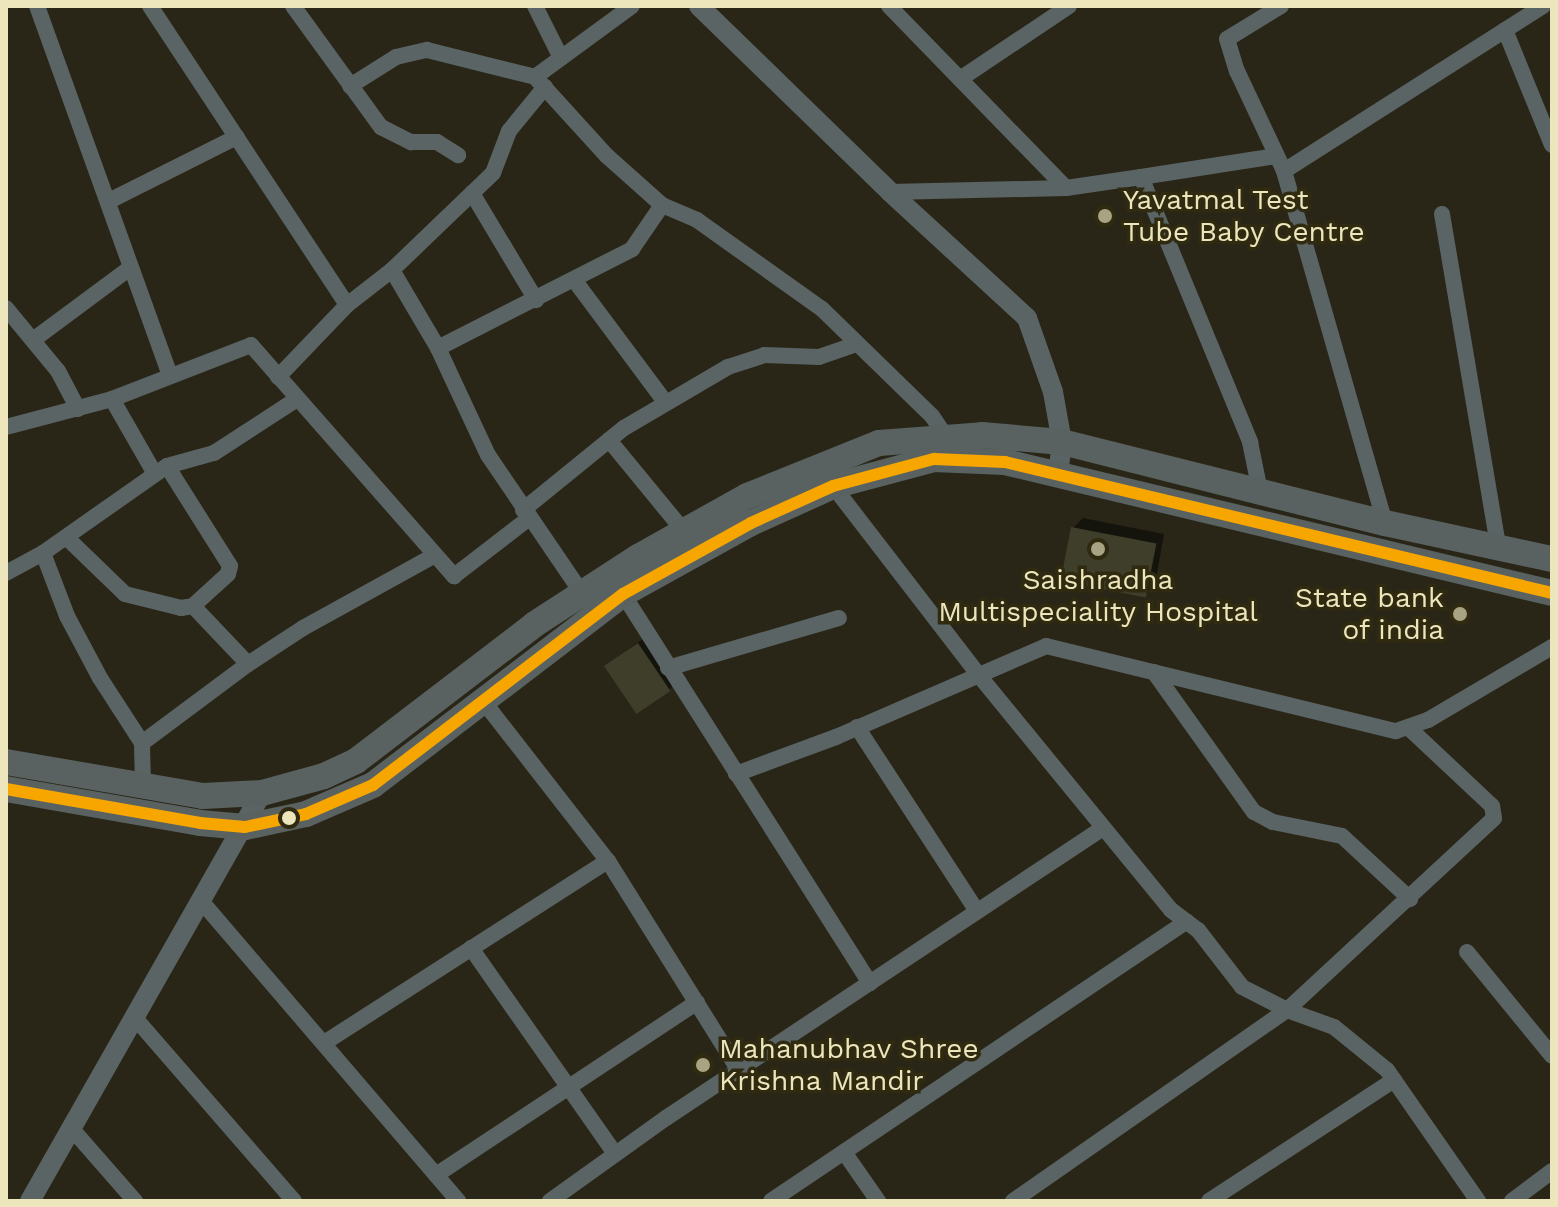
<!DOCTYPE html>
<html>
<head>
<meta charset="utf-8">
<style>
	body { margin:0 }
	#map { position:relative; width:1558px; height:1207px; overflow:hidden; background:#292617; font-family:"Work Sans",sans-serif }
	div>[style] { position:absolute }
	.shadow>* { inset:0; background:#0007 }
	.building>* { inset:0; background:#3e3e2a; transform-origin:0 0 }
	.minor>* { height:16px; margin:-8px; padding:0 8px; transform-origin:8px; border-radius:8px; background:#5a6464 }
	.tertiary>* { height:20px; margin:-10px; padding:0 10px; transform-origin:10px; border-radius:10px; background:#5a6464 }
	.primary>* { height:26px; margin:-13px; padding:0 13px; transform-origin:13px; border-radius:13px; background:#596260 }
	.bus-1>* { height:12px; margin:-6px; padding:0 6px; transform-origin:6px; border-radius:6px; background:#f7a600 }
	.dots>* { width:22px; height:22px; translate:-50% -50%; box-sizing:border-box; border:4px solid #302b10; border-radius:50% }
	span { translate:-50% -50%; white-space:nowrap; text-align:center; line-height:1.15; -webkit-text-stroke:7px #302b10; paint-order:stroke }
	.poi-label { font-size:28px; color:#ede6bd }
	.left { translate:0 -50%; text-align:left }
	.right { translate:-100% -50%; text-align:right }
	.frame { position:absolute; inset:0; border:8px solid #ede6bd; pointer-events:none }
</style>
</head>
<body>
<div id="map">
	<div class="shadow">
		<div style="clip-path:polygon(1083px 518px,1164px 534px,1155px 585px,1144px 595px,1073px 528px)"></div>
		<div style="clip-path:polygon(648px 635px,679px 680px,669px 690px,606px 666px)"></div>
	</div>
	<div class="building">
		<div style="left:1071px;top:527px;width:87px;height:55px;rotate:11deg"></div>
		<div style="left:638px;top:643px;width:58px;height:41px;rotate:56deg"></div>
	</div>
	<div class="minor">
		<div style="left:37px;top:6px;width:393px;rotate:70.2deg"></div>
		<div style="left:150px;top:6px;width:358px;rotate:56.6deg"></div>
		<div style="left:293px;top:6px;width:150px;rotate:54deg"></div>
		<div style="left:381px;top:127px;width:34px;rotate:27deg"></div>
		<div style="left:411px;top:142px;width:26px"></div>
		<div style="left:437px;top:142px;width:25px;rotate:32deg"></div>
		<div style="left:535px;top:6px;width:58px;rotate:63.4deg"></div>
		<div style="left:889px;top:6px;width:254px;rotate:45.8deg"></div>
		<div style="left:1066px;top:188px;width:76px;rotate:-8.3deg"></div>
		<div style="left:1141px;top:177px;width:287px;rotate:67.6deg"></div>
		<div style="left:1250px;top:442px;width:50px;rotate:78.5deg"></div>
		<div style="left:1281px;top:6px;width:63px;rotate:148.6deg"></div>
		<div style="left:1227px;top:39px;width:34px;rotate:73deg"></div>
		<div style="left:1237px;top:71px;width:110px;rotate:64.8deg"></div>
		<div style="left:1284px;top:171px;width:366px;rotate:74deg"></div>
		<div style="left:1505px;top:30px;width:124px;rotate:67.8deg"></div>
		<div style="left:535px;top:77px;width:120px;rotate:-36.2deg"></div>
		<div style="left:960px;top:79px;width:131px;rotate:-33.8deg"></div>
		<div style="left:350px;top:86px;width:54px;rotate:-32.2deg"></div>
		<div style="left:396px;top:57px;width:32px;rotate:-13deg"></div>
		<div style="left:427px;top:50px;width:111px;rotate:14deg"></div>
		<div style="left:535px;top:77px;width:107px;rotate:47.7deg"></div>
		<div style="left:607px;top:156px;width:74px;rotate:41.7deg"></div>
		<div style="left:662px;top:205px;width:38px;rotate:23deg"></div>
		<div style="left:697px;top:220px;width:153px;rotate:35.5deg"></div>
		<div style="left:822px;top:309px;width:153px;rotate:44.2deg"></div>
		<div style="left:932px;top:416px;width:27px;rotate:56deg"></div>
		<div style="left:1284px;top:171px;width:307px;rotate:-32.5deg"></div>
		<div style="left:1141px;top:177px;width:137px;rotate:-8.8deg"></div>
		<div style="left:890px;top:192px;width:176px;rotate:-1.3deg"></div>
		<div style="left:472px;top:193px;width:125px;rotate:59.1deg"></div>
		<div style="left:109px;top:201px;width:143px;rotate:-26.6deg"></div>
		<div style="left:1442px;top:214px;width:337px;rotate:80.4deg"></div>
		<div style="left:392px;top:270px;width:91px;rotate:59.5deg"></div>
		<div style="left:438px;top:348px;width:118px;rotate:65deg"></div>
		<div style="left:488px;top:455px;width:166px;rotate:55.8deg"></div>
		<div style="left:575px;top:281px;width:152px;rotate:53.3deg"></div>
		<div style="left:6px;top:308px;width:82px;rotate:50.5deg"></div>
		<div style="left:58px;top:371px;width:43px;rotate:62.2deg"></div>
		<div style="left:33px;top:340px;width:121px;rotate:-36.6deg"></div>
		<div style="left:438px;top:348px;width:218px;rotate:-27deg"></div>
		<div style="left:632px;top:249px;width:53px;rotate:-55.7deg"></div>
		<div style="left:278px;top:377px;width:100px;rotate:-46.2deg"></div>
		<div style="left:347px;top:305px;width:57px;rotate:-37.9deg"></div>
		<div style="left:392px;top:270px;width:140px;rotate:-43.8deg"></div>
		<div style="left:493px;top:173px;width:45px;rotate:-69.1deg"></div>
		<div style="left:509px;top:131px;width:57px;rotate:-50.7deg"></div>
		<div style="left:112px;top:399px;width:86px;rotate:60.2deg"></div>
		<div style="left:6px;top:427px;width:110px;rotate:-14.8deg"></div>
		<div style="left:112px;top:399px;width:149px;rotate:-21.2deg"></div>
		<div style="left:251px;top:345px;width:308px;rotate:48.7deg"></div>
		<div style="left:454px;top:576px;width:93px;rotate:-37.6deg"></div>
		<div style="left:609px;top:440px;width:117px;rotate:50.6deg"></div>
		<div style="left:167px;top:466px;width:118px;rotate:57.8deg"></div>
		<div style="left:230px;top:566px;width:8px;rotate:104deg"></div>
		<div style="left:228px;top:574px;width:47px;rotate:137.6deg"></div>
		<div style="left:830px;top:482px;width:241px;rotate:52.4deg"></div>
		<div style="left:977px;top:673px;width:306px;rotate:50.7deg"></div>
		<div style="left:1171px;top:910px;width:34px;rotate:37deg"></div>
		<div style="left:1198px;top:930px;width:72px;rotate:52.3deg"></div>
		<div style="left:1242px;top:987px;width:51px;rotate:27.1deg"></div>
		<div style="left:1287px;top:1010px;width:50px;rotate:19.9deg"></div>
		<div style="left:1334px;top:1027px;width:68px;rotate:39.1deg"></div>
		<div style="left:1387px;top:1070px;width:160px;rotate:55.2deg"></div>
		<div style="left:523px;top:510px;width:130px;rotate:-39.1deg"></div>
		<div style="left:624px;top:428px;width:121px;rotate:-30.4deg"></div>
		<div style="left:728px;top:367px;width:38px;rotate:-18deg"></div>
		<div style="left:764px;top:355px;width:55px;rotate:2.1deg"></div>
		<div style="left:819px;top:357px;width:39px;rotate:-19deg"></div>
		<div style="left:66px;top:537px;width:82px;rotate:44deg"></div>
		<div style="left:125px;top:594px;width:58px;rotate:14deg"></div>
		<div style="left:181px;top:608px;width:12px;rotate:-9deg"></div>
		<div style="left:193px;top:606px;width:80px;rotate:46.5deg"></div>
		<div style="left:43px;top:553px;width:67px;rotate:69.1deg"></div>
		<div style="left:67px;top:616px;width:70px;rotate:62deg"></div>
		<div style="left:100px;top:678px;width:77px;rotate:57.1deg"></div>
		<div style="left:142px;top:743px;width:44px;rotate:88.7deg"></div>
		<div style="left:6px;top:573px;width:42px;rotate:-28.4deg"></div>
		<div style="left:43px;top:553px;width:151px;rotate:-35.1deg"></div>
		<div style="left:167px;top:466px;width:49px;rotate:-15.5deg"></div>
		<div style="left:214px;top:453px;width:99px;rotate:-33deg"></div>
		<div style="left:623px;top:594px;width:461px;rotate:57.6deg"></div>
		<div style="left:668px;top:668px;width:178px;rotate:-16.3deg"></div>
		<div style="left:1154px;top:672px;width:172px;rotate:54.5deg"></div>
		<div style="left:1254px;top:812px;width:21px;rotate:28deg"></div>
		<div style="left:1273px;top:822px;width:70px;rotate:11.5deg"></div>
		<div style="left:1342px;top:836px;width:93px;rotate:42.8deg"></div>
		<div style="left:484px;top:702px;width:202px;rotate:52.1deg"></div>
		<div style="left:608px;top:861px;width:248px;rotate:58deg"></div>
		<div style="left:857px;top:727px;width:220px;rotate:56.9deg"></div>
		<div style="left:142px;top:743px;width:132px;rotate:-36.7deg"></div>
		<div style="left:248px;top:664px;width:66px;rotate:-33.2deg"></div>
		<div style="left:303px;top:628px;width:151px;rotate:-28.9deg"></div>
		<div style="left:736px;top:774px;width:107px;rotate:-20.3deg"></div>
		<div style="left:836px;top:737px;width:229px;rotate:-23.4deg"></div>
		<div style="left:1046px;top:646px;width:360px;rotate:13.7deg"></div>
		<div style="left:1396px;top:731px;width:34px;rotate:-19deg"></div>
		<div style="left:1428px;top:720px;width:144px;rotate:-30.5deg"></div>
		<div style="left:202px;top:902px;width:394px;rotate:49.4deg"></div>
		<div style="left:471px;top:948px;width:251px;rotate:55deg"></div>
		<div style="left:1467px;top:952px;width:134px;rotate:50.7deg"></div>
		<div style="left:135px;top:1018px;width:242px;rotate:49deg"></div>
		<div style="left:324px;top:1043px;width:337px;rotate:-32.7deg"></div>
		<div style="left:72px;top:1129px;width:96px;rotate:48.8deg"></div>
		<div style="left:844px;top:1152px;width:60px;rotate:55.2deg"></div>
		<div style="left:436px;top:1175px;width:313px;rotate:-33.5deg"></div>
		<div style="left:550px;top:1201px;width:143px;rotate:-35.6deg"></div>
		<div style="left:666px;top:1118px;width:524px;rotate:-33.57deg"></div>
		<div style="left:771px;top:1201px;width:501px;rotate:-33.94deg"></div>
		<div style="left:1013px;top:1201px;width:334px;rotate:-34.9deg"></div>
		<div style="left:1287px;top:1010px;width:282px;rotate:-42.8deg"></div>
		<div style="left:1494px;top:818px;width:12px;rotate:-99deg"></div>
		<div style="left:1492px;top:806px;width:112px;rotate:-136.8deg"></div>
		<div style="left:1209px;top:1201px;width:221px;rotate:-33.2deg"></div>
		<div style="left:1512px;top:1201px;width:50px;rotate:-36.9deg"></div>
	</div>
	<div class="tertiary">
		<div style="left:699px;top:6px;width:267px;rotate:44.2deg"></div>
		<div style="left:890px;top:192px;width:186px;rotate:42.6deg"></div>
		<div style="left:1027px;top:318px;width:78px;rotate:70.6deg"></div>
		<div style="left:1053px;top:392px;width:51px;rotate:79.8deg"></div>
		<div style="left:1062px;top:442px;width:32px;rotate:97deg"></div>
		<div style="left:30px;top:1201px;width:469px;rotate:-60.4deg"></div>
	</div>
	<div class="primary">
		<div style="left:6px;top:762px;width:200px;rotate:9.8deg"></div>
		<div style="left:203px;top:796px;width:59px;rotate:-2.9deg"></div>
		<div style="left:262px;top:793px;width:64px;rotate:-15.3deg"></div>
		<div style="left:324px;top:776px;width:35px;rotate:-25deg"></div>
		<div style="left:356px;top:761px;width:225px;rotate:-37.4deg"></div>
		<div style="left:535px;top:624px;width:123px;rotate:-33deg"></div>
		<div style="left:638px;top:557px;width:125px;rotate:-29.2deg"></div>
		<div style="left:747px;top:496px;width:142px;rotate:-21.9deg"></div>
		<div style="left:879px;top:443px;width:103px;rotate:-4.4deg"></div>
		<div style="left:982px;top:435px;width:80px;rotate:5deg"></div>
		<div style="left:1062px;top:442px;width:333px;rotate:14.1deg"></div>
		<div style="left:1385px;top:523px;width:171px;rotate:12.2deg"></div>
		<div style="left:6px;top:789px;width:197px;rotate:9.9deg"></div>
		<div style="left:200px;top:823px;width:45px;rotate:5.1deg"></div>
		<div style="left:245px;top:827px;width:62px;rotate:-12deg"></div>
		<div style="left:306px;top:814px;width:73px;rotate:-23.4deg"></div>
		<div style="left:373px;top:785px;width:315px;rotate:-37.4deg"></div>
		<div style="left:623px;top:594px;width:146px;rotate:-29deg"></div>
		<div style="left:751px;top:523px;width:90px;rotate:-24.3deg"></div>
		<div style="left:833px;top:486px;width:105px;rotate:-15deg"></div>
		<div style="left:934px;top:459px;width:71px;rotate:2.4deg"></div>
		<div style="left:1005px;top:462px;width:562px;rotate:13.47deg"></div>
	</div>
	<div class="bus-1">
		<div style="left:6px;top:789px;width:197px;rotate:9.9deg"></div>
		<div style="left:200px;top:823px;width:45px;rotate:5.1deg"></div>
		<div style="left:245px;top:827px;width:62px;rotate:-12deg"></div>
		<div style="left:306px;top:814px;width:73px;rotate:-23.4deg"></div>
		<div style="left:373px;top:785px;width:315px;rotate:-37.4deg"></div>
		<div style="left:623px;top:594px;width:146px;rotate:-29deg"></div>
		<div style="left:751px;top:523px;width:90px;rotate:-24.3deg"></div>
		<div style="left:833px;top:486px;width:105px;rotate:-15deg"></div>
		<div style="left:934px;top:459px;width:71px;rotate:2.4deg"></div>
		<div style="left:1005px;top:462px;width:562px;rotate:13.47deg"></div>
	</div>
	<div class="dots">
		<div style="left:1105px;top:216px;background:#a8a383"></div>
		<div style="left:1098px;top:549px;background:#a8a383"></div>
		<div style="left:1460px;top:614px;background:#a8a383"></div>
		<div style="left:289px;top:818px;background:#ede6bd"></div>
		<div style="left:703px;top:1065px;background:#a8a383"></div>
	</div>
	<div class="poi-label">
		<span class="left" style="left:1123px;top:216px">Yavatmal Test<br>Tube Baby Centre</span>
		<span style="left:1098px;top:596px">Saishradha<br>Multispeciality Hospital</span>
		<span class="right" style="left:1444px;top:614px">State bank<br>of india</span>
		<span class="left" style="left:719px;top:1065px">Mahanubhav Shree<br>Krishna Mandir</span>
	</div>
	<div class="frame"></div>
</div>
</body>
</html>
